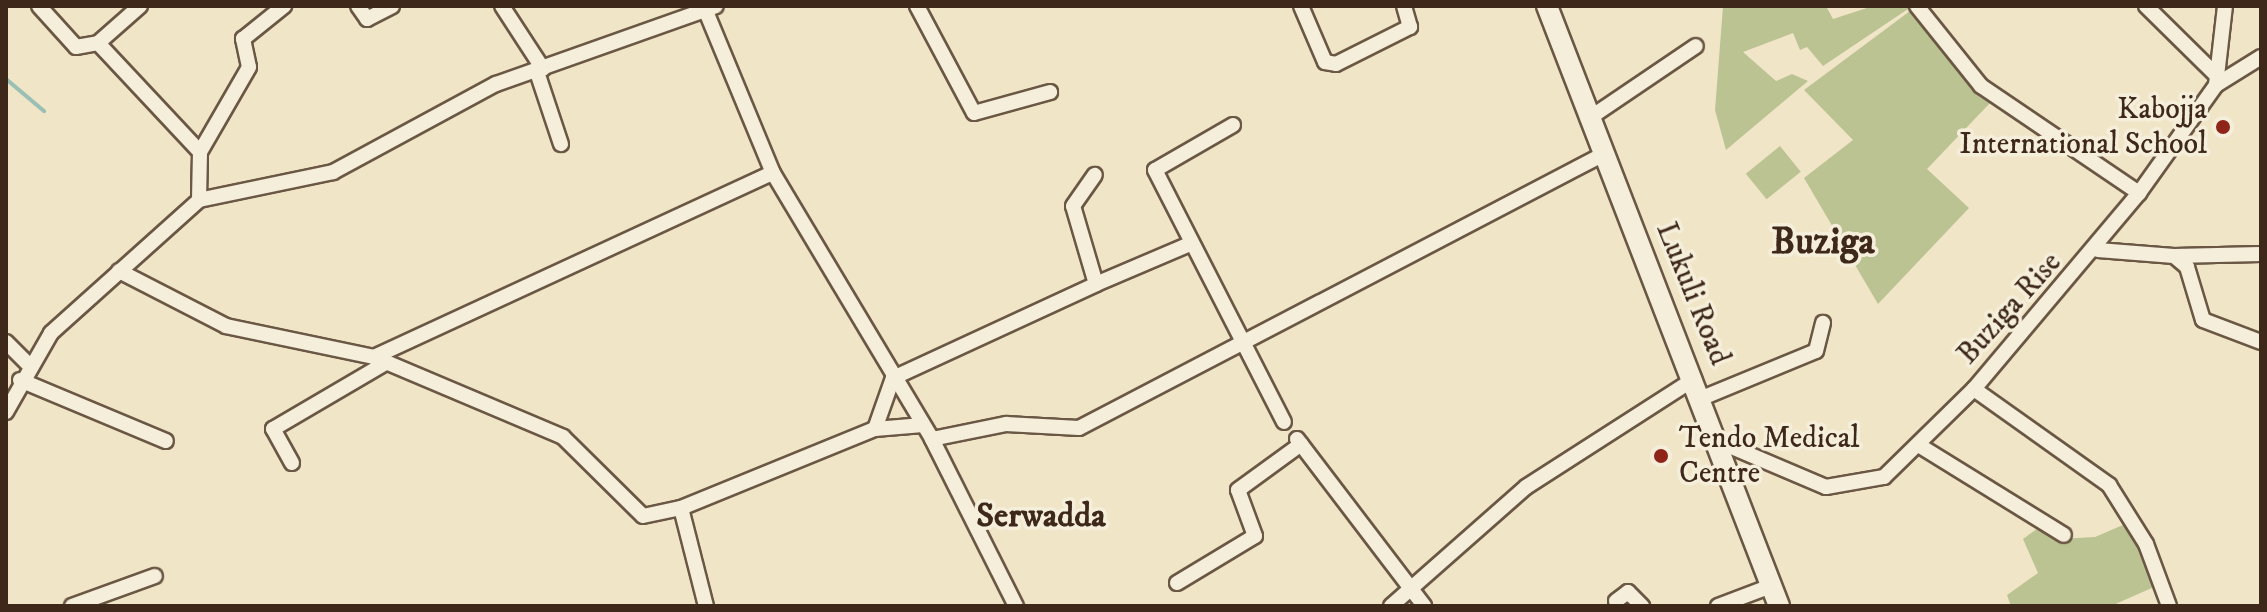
<!DOCTYPE html>
<html>
<head>
<meta charset="utf-8">
<style>
	body { margin:0 }
	#map { position:relative; width:2267px; height:612px; overflow:hidden; background:#f0e5c6; font-family:"IM FELL DW Pica",serif }
	div>[style] { position:absolute }
	.green>* { inset:0; background:#bcc393; transform-origin:0 0 }
	.stream>* { height:4px; margin:-2px; padding:0 2px; transform-origin:2px; border-radius:2px; background:#9abfb5 }
	.roads { filter:drop-shadow(2px 0 #6a5744) drop-shadow(-2px 0 #6a5744) drop-shadow(0 2px #6a5744) drop-shadow(0 -2px #6a5744) }
	.street>* { height:14px; margin:-7px; padding:0 7px; transform-origin:7px; border-radius:7px; background:#f5eeda }
	.secondary>* { height:20px; margin:-10px; padding:0 10px; transform-origin:10px; border-radius:10px; background:#f5eeda }
	.dots>* { width:22px; height:22px; translate:-50% -50%; box-sizing:border-box; border:4px solid #f5eeda; border-radius:50% }
	span { translate:-50% -50%; white-space:nowrap; text-align:center; line-height:1.15; -webkit-text-stroke:7px #f5eeda; paint-order:stroke }
	.poi-label { font-size:30px; color:#3d2819 }
	.right { translate:-100% -50%; text-align:right }
	.left { translate:0 -50%; text-align:left }
	.street-label { font-size:30px; color:#3d2819 }
	.quarter-label { font-size:34px; color:#3d2819; font-weight:700 }
	.district-label { font-size:38px; color:#3d2819; font-weight:700 }
	.frame { position:absolute; inset:0; border:8px solid #3d2819; pointer-events:none }
</style>
</head>
<body>
<div id="map">
	<div class="green">
		<div style="clip-path:polygon(1723px 6px,1826px 6px,1833px 19px,1873px 6px,1911px 7px,1823px 66px,1807px 47px,1800px 50px,1793px 33px,1743px 52px,1776px 81px,1792px 74px,1808px 81px,1726px 150px,1715px 110px)"></div>
		<div style="clip-path:polygon(1910px 11px,1990px 103px,1927px 169px,1969px 208px,1878px 304px,1804px 178px,1853px 140px,1804px 90px)"></div>
		<div style="left:1780px;top:146px;width:33px;height:44px;rotate:51deg"></div>
		<div style="clip-path:polygon(2130px 522px,2154px 587px,2111px 606px,2011px 606px,2007px 595px,2038px 573px,2023px 539px,2041px 526px,2059px 539px,2095px 537px)"></div>
	</div>
	<div class="stream">
		<div style="left:6px;top:79px;width:50px;rotate:40.1deg"></div>
	</div>
	<div class="roads">
		<div class="street">
			<div style="left:39px;top:6px;width:55px;rotate:47.9deg"></div>
			<div style="left:76px;top:47px;width:22px;rotate:-10deg"></div>
			<div style="left:98px;top:43px;width:56px;rotate:-41.4deg"></div>
			<div style="left:358px;top:6px;width:16px;rotate:55deg"></div>
			<div style="left:367px;top:19px;width:28px;rotate:-27deg"></div>
			<div style="left:502px;top:6px;width:75px;rotate:56.9deg"></div>
			<div style="left:917px;top:6px;width:121px;rotate:62deg"></div>
			<div style="left:974px;top:113px;width:79px;rotate:-15.4deg"></div>
			<div style="left:1301px;top:6px;width:61px;rotate:66.8deg"></div>
			<div style="left:1325px;top:62px;width:11px;rotate:10deg"></div>
			<div style="left:1336px;top:64px;width:83px;rotate:-26.6deg"></div>
			<div style="left:1410px;top:27px;width:22px;rotate:-106deg"></div>
			<div style="left:1917px;top:6px;width:102px;rotate:51.3deg"></div>
			<div style="left:1981px;top:86px;width:191px;rotate:34.1deg"></div>
			<div style="left:2146px;top:6px;width:97px;rotate:44.6deg"></div>
			<div style="left:705px;top:9px;width:178px;rotate:67.5deg"></div>
			<div style="left:773px;top:173px;width:310px;rotate:59.1deg"></div>
			<div style="left:932px;top:439px;width:187px;rotate:63.3deg"></div>
			<div style="left:98px;top:43px;width:149px;rotate:46.9deg"></div>
			<div style="left:537px;top:72px;width:76px;rotate:71.6deg"></div>
			<div style="left:2216px;top:85px;width:53px;rotate:-31.9deg"></div>
			<div style="left:1588px;top:119px;width:130px;rotate:-34.1deg"></div>
			<div style="left:1233px;top:125px;width:90px;rotate:150deg"></div>
			<div style="left:1155px;top:170px;width:283px;rotate:62.9deg"></div>
			<div style="left:199px;top:200px;width:48px;rotate:-88.8deg"></div>
			<div style="left:200px;top:152px;width:98px;rotate:-60deg"></div>
			<div style="left:249px;top:67px;width:29px;rotate:-102deg"></div>
			<div style="left:243px;top:39px;width:53px;rotate:-38.8deg"></div>
			<div style="left:2098px;top:250px;width:76px;rotate:4.5deg"></div>
			<div style="left:2174px;top:256px;width:17px;rotate:40deg"></div>
			<div style="left:2187px;top:267px;width:55px;rotate:73.2deg"></div>
			<div style="left:2203px;top:320px;width:62px;rotate:20.8deg"></div>
			<div style="left:2174px;top:256px;width:87px;rotate:-1.3deg"></div>
			<div style="left:119px;top:271px;width:120px;rotate:27.2deg"></div>
			<div style="left:226px;top:326px;width:151px;rotate:11.8deg"></div>
			<div style="left:374px;top:357px;width:205px;rotate:22.9deg"></div>
			<div style="left:563px;top:437px;width:112px;rotate:44.6deg"></div>
			<div style="left:643px;top:516px;width:39px;rotate:-12deg"></div>
			<div style="left:681px;top:508px;width:209px;rotate:-22.2deg"></div>
			<div style="left:875px;top:429px;width:48px;rotate:-4.8deg"></div>
			<div style="left:1096px;top:284px;width:104px;rotate:-23.1deg"></div>
			<div style="left:6px;top:342px;width:30px;rotate:45deg"></div>
			<div style="left:374px;top:357px;width:439px;rotate:-24.8deg"></div>
			<div style="left:20px;top:380px;width:158px;rotate:22.7deg"></div>
			<div style="left:1974px;top:389px;width:166px;rotate:35.4deg"></div>
			<div style="left:2109px;top:485px;width:70px;rotate:57.9deg"></div>
			<div style="left:2146px;top:544px;width:66px;rotate:69.6deg"></div>
			<div style="left:1702px;top:398px;width:123px;rotate:-22.4deg"></div>
			<div style="left:1816px;top:351px;width:29px;rotate:-76deg"></div>
			<div style="left:6px;top:412px;width:91px;rotate:-60.3deg"></div>
			<div style="left:51px;top:333px;width:199px;rotate:-41.9deg"></div>
			<div style="left:199px;top:200px;width:137px;rotate:-11.8deg"></div>
			<div style="left:333px;top:172px;width:185px;rotate:-28.4deg"></div>
			<div style="left:496px;top:84px;width:233px;rotate:-19.5deg"></div>
			<div style="left:875px;top:429px;width:54px;rotate:-70.6deg"></div>
			<div style="left:893px;top:378px;width:224px;rotate:-24.8deg"></div>
			<div style="left:1096px;top:284px;width:81px;rotate:-106.4deg"></div>
			<div style="left:1073px;top:206px;width:38px;rotate:-55deg"></div>
			<div style="left:932px;top:439px;width:76px;rotate:-11.5deg"></div>
			<div style="left:1006px;top:424px;width:73px;rotate:3.1deg"></div>
			<div style="left:1079px;top:428px;width:590px;rotate:-27.56deg"></div>
			<div style="left:1297px;top:439px;width:210px;rotate:52.7deg"></div>
			<div style="left:1720px;top:442px;width:115px;rotate:23deg"></div>
			<div style="left:1826px;top:487px;width:59px;rotate:-9.8deg"></div>
			<div style="left:1884px;top:477px;width:126px;rotate:-44.4deg"></div>
			<div style="left:1974px;top:389px;width:256px;rotate:-49.9deg"></div>
			<div style="left:2139px;top:193px;width:133px;rotate:-54.5deg"></div>
			<div style="left:2216px;top:85px;width:80px;rotate:-83.5deg"></div>
			<div style="left:1920px;top:446px;width:169px;rotate:31.7deg"></div>
			<div style="left:292px;top:463px;width:39px;rotate:-119deg"></div>
			<div style="left:273px;top:429px;width:132px;rotate:-30.4deg"></div>
			<div style="left:681px;top:508px;width:101px;rotate:75.7deg"></div>
			<div style="left:1177px;top:583px;width:91px;rotate:-31.1deg"></div>
			<div style="left:1255px;top:536px;width:49px;rotate:-110.3deg"></div>
			<div style="left:1238px;top:490px;width:78px;rotate:-36.1deg"></div>
			<div style="left:1616px;top:601px;width:15px;rotate:-37deg"></div>
			<div style="left:1628px;top:592px;width:20px;rotate:45deg"></div>
			<div style="left:72px;top:606px;width:88px;rotate:-19.9deg"></div>
			<div style="left:1391px;top:606px;width:180px;rotate:-41.4deg"></div>
			<div style="left:1526px;top:487px;width:200px;rotate:-32.7deg"></div>
			<div style="left:1718px;top:606px;width:57px;rotate:-20.7deg"></div>
		</div>
		<div class="secondary">
			<div style="left:1547px;top:6px;width:643px;rotate:68.86deg"></div>
		</div>
	</div>
	<div class="dots">
		<div style="left:2223px;top:127px;background:#8f2418"></div>
		<div style="left:1661px;top:456px;background:#8f2418"></div>
	</div>
	<div class="poi-label">
		<span class="right" style="left:2207px;top:127px">Kabojja<br>International School</span>
		<span class="left" style="left:1679px;top:456px">Tendo Medical<br>Centre</span>
	</div>
	<div class="street-label">
		<span style="left:1692px;top:294px;rotate:68deg">Lukuli Road</span>
		<span style="left:2010px;top:309px;rotate:-48deg">Buziga Rise</span>
	</div>
	<div class="quarter-label">
		<span style="left:1041px;top:517px">Serwadda</span>
	</div>
	<div class="district-label">
		<span style="left:1823px;top:243px">Buziga</span>
	</div>
	<div class="frame"></div>
</div>
</body>
</html>
